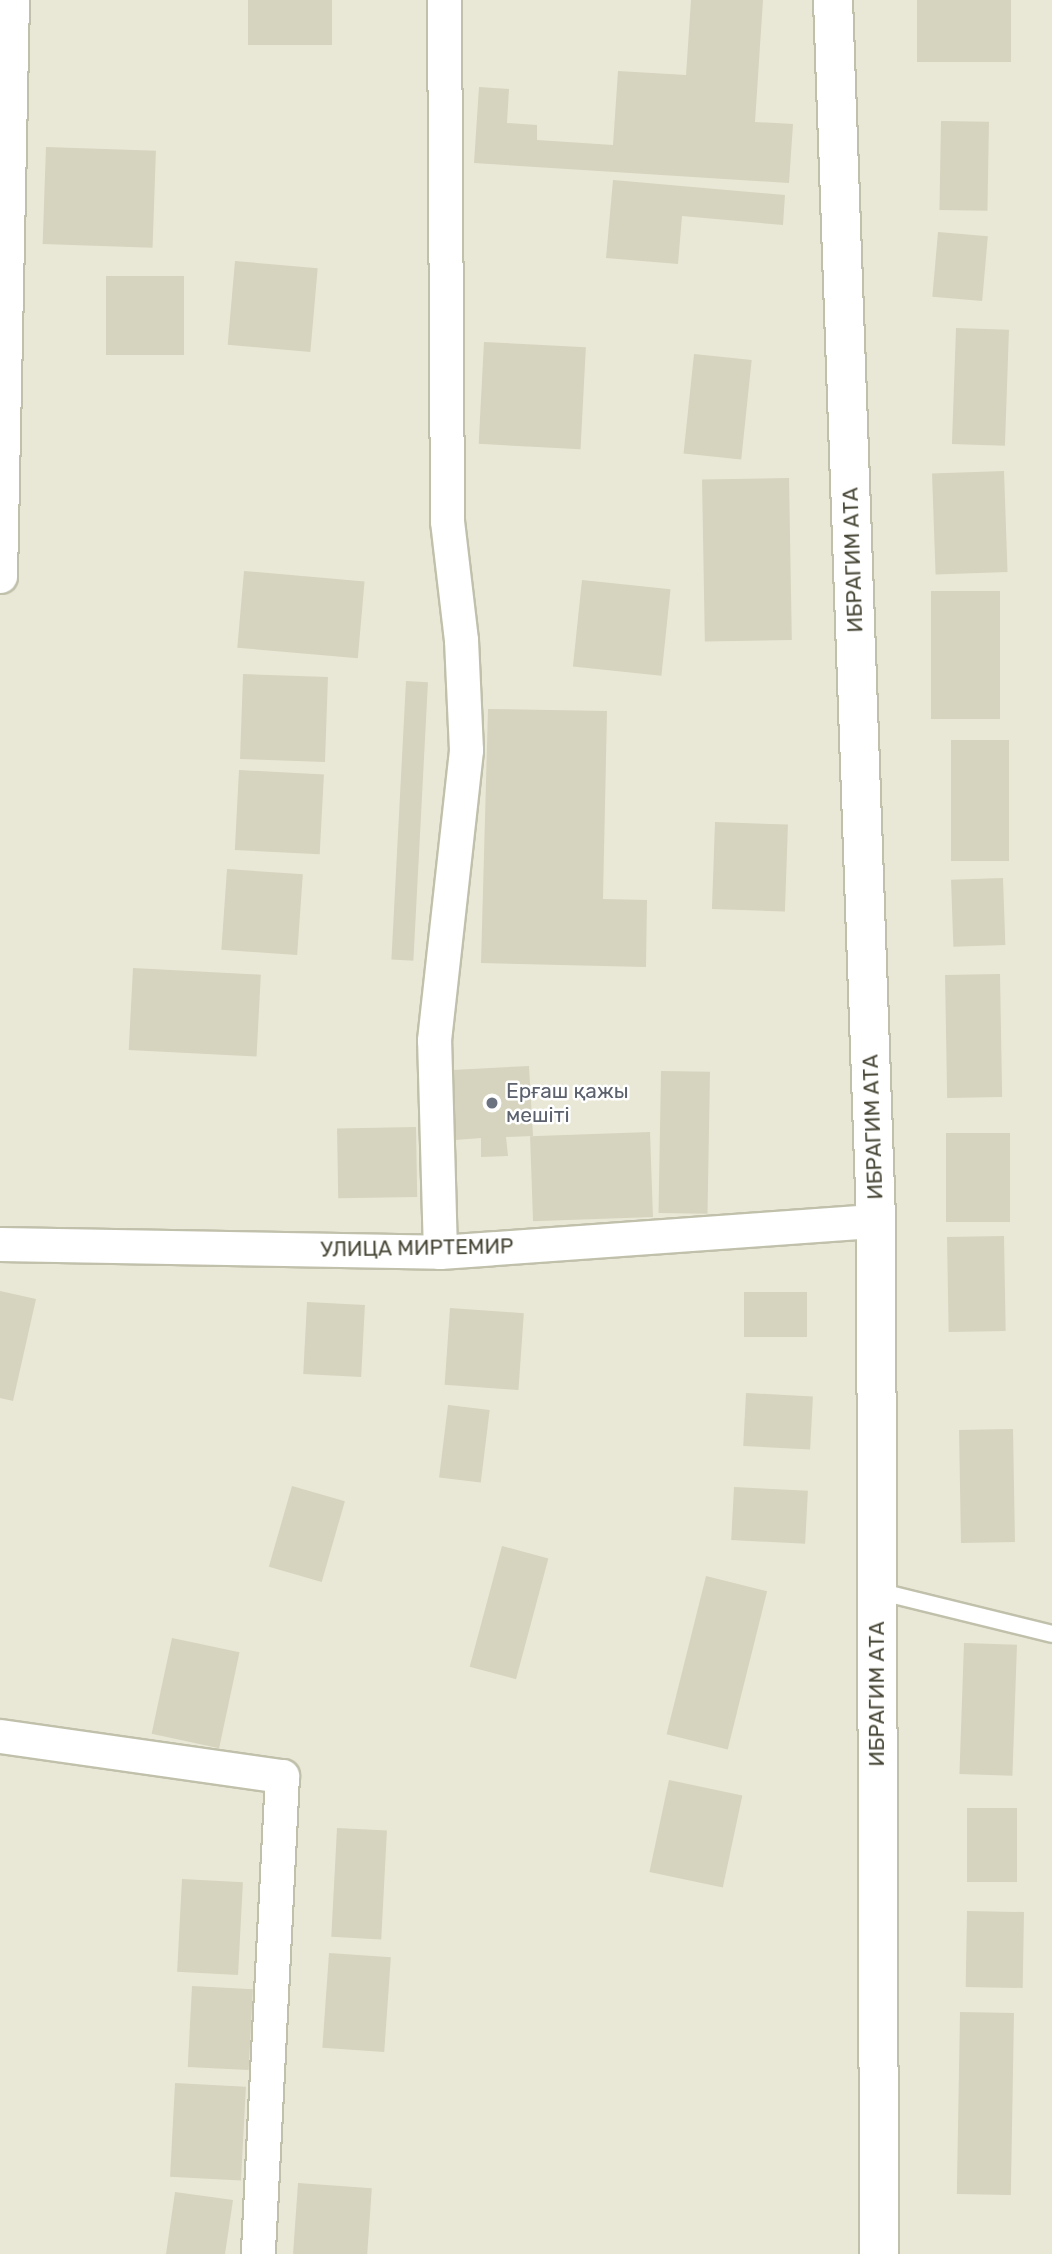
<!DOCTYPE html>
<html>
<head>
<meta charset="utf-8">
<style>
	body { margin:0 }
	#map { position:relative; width:1052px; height:2254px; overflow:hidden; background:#f5f5e9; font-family:Rubik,sans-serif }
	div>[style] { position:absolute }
	.residential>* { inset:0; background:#e9e8d7; transform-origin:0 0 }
	.building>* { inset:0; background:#d6d4be; transform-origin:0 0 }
	.roads { filter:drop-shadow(2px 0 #c0c0ab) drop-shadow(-2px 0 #c0c0ab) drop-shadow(0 2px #c0c0ab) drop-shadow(0 -2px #c0c0ab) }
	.service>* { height:16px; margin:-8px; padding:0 8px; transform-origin:8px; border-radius:8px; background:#fff }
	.minor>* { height:33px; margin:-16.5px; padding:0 16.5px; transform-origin:16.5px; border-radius:16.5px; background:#fff }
	.tertiary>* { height:38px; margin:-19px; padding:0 19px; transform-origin:19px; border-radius:19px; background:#fff }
	.dots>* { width:19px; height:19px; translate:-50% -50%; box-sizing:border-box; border:4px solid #fff; border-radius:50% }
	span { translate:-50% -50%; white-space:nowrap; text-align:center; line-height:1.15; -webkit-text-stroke:5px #fff; paint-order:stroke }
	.street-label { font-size:21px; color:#484737 }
	.worship-label { font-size:21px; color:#5b616d }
	.left { translate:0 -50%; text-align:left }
</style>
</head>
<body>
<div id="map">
	<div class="residential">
		<div style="left:0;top:0;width:1052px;height:2254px"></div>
	</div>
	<div class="building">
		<div style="left:248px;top:0;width:84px;height:45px"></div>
		<div style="clip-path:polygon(691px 0,763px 0,755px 122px,793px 124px,789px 183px,474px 163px,479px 87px,509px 89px,507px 123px,537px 125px,537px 140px,613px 145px,618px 71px,686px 75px)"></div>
		<div style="left:917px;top:0;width:94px;height:62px"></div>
		<div style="left:941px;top:121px;width:48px;height:89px;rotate:1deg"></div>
		<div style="left:46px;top:147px;width:110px;height:97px;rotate:2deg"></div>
		<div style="clip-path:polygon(613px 180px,785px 195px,783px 225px,682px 216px,678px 264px,606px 258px)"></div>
		<div style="left:938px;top:232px;width:50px;height:65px;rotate:5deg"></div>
		<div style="left:235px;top:261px;width:83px;height:84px;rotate:5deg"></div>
		<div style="left:106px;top:276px;width:78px;height:79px"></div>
		<div style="left:956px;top:328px;width:53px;height:116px;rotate:2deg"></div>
		<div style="left:484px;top:342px;width:102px;height:102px;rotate:3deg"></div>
		<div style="left:694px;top:354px;width:58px;height:100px;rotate:6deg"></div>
		<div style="left:1004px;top:471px;width:101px;height:72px;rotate:88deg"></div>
		<div style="left:789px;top:478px;width:162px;height:87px;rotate:89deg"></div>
		<div style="left:244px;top:571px;width:121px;height:77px;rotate:5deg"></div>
		<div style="left:582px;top:580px;width:89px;height:87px;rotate:6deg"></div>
		<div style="left:1000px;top:591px;width:128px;height:69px;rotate:90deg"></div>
		<div style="left:243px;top:674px;width:85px;height:85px;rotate:2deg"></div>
		<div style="left:406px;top:681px;width:22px;height:279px;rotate:3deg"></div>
		<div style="clip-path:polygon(488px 709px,607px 711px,603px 899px,647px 900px,646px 967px,481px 963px)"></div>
		<div style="left:951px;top:740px;width:58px;height:121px"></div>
		<div style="left:239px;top:770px;width:85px;height:80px;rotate:3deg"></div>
		<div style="left:715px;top:822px;width:73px;height:87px;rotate:2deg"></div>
		<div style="left:227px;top:869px;width:76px;height:81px;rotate:4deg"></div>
		<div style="left:1003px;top:878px;width:67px;height:52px;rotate:88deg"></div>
		<div style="left:133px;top:968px;width:128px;height:82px;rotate:3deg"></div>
		<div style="left:1000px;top:974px;width:123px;height:55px;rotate:89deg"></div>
		<div style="clip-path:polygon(529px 1066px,533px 1136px,506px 1137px,508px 1156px,481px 1157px,481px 1138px,455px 1140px,452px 1070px)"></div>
		<div style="left:661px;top:1071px;width:49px;height:142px;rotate:1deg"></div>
		<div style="left:416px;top:1127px;width:70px;height:79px;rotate:89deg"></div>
		<div style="left:650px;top:1132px;width:85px;height:120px;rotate:88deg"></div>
		<div style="left:946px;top:1133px;width:64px;height:89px"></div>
		<div style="left:1004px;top:1236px;width:95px;height:57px;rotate:89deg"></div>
		<div style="clip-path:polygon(0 1291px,36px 1299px,13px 1401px,0 1398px)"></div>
		<div style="left:807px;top:1292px;width:45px;height:63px;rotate:90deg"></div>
		<div style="left:307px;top:1302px;width:58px;height:72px;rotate:3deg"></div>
		<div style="left:450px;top:1308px;width:74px;height:77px;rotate:4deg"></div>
		<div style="left:746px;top:1393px;width:67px;height:53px;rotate:3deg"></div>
		<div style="left:448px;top:1405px;width:42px;height:73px;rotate:7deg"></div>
		<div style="left:1013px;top:1429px;width:113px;height:54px;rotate:89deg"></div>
		<div style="left:292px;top:1486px;width:55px;height:84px;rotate:16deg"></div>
		<div style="left:734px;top:1487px;width:74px;height:53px;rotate:3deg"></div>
		<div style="left:502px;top:1546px;width:48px;height:125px;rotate:15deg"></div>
		<div style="left:706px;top:1576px;width:63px;height:163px;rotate:14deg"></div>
		<div style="left:172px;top:1638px;width:69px;height:98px;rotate:12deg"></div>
		<div style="left:964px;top:1643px;width:53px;height:131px;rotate:2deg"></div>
		<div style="left:669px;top:1780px;width:75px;height:94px;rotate:12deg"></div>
		<div style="left:967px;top:1808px;width:50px;height:74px"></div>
		<div style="left:337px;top:1828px;width:50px;height:109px;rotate:3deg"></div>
		<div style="left:182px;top:1879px;width:61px;height:93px;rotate:3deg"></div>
		<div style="left:967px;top:1911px;width:57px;height:76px;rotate:1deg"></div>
		<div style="left:329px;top:1953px;width:62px;height:95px;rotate:4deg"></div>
		<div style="left:192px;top:1986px;width:61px;height:81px;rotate:3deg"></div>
		<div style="left:960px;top:2012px;width:54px;height:182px;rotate:1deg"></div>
		<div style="left:175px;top:2083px;width:71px;height:94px;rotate:3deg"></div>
		<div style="left:298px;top:2183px;width:74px;height:71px;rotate:4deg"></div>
		<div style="clip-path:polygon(175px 2192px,233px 2200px,225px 2254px,166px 2254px)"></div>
	</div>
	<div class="roads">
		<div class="service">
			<div style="left:877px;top:1591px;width:180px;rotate:13.8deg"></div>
		</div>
		<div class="minor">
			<div style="left:0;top:576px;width:576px;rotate:-88.81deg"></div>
			<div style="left:0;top:1244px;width:440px;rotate:1deg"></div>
			<div style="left:440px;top:1252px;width:437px;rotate:-4.1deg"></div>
			<div style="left:440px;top:1252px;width:212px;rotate:-91.6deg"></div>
			<div style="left:434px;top:1040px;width:292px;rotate:-83.7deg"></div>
			<div style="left:466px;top:750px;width:110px;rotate:-92.6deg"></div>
			<div style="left:461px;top:640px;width:120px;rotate:-96.7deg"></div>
			<div style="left:447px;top:521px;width:521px;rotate:-90.33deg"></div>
			<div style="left:0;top:1736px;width:285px;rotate:8.1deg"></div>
			<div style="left:282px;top:1776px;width:479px;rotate:92.9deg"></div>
		</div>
		<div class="tertiary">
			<div style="left:833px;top:0;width:1222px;rotate:87.98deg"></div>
			<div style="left:876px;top:1221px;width:1033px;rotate:89.83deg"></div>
		</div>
	</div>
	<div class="dots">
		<div style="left:492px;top:1103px;background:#6b7280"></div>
	</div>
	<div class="street-label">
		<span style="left:853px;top:560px;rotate:-92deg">ИБРАГИМ АТА</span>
		<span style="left:873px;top:1127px;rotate:-92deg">ИБРАГИМ АТА</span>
		<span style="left:417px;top:1248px;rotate:-1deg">УЛИЦА МИРТЕМИР</span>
		<span style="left:877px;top:1694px;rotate:-90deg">ИБРАГИМ АТА</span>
	</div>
	<div class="worship-label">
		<span class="left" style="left:506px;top:1103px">Ерғаш қажы<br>мешіті</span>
	</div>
</div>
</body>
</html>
